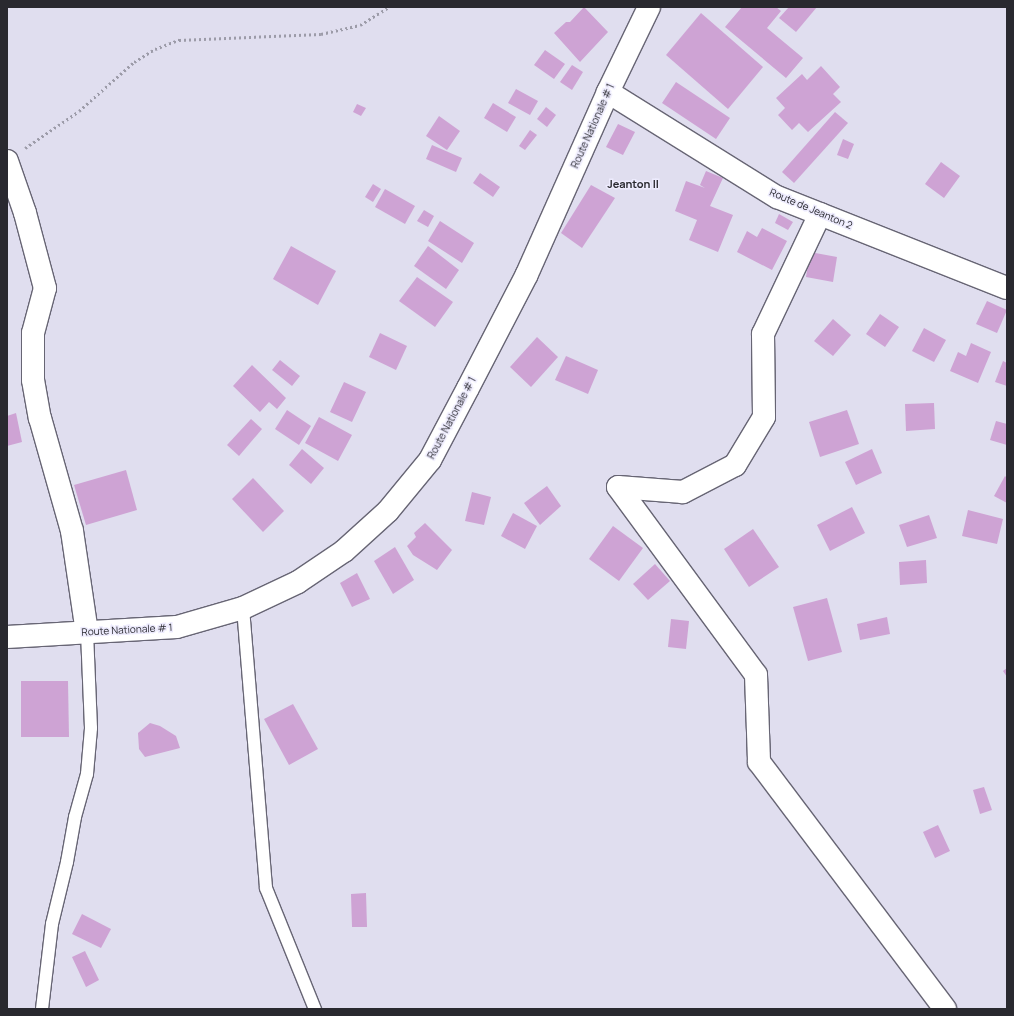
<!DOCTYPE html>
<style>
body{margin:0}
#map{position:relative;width:1014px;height:1016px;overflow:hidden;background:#e0deef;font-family:Manrope,sans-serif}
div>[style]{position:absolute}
.building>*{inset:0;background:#cea3d4}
.path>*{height:2.5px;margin-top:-1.25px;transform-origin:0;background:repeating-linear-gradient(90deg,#9c9ba8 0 2px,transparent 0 5px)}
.roads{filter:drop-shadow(1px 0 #676574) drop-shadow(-1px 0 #676574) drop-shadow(0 1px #676574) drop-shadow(0 -1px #676574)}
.service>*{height:12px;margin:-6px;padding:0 6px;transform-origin:6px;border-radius:6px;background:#fff}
.minor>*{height:22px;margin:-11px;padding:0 11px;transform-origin:11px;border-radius:11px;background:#fff}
.primary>*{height:22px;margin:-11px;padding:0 11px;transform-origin:11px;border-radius:11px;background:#fff}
span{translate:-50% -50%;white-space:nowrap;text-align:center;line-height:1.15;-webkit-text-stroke:3px #edebfd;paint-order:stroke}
.street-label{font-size:10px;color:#29292f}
.neighbourhood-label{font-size:11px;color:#29292f;font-weight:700}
.frame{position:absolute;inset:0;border:8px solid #29292f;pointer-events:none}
</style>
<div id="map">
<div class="building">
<i style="clip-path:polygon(584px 7px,608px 32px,580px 62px,554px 33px,566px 22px,570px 22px)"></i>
<i style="clip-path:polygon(742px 7px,776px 7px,781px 11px,767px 28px,803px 58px,786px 78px,725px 27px)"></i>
<i style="clip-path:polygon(789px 7px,817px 7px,796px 32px,779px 18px)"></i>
<i style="clip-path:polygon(701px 13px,763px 67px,728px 109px,666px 55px)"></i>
<i style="clip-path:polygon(545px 50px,565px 64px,554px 79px,534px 65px)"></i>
<i style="clip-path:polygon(572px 65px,583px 72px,572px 90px,560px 82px)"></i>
<i style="clip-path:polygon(821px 66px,840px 87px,833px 94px,841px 102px,808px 132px,799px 123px,792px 130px,778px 115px,785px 108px,776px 98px,802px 74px,807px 80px)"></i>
<i style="clip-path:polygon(676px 82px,730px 118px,716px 139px,662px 103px)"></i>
<i style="clip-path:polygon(516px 89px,538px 101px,530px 115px,508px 103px)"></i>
<i style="clip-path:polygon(493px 103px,516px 117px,507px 132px,484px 118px)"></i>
<i style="clip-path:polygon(357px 104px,366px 108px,361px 116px,353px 112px)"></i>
<i style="clip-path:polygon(546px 107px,556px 115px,547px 127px,537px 119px)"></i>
<i style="clip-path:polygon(835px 112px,848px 123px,794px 183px,782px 172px)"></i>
<i style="clip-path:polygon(439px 116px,460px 131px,447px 150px,426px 136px)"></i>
<i style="clip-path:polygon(618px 124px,635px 132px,623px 155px,606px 147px)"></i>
<i style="clip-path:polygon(530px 130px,537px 135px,525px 150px,519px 146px)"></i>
<i style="clip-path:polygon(843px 139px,854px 144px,848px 159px,837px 155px)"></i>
<i style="clip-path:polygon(432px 145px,462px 158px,456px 172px,426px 159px)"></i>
<i style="clip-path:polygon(941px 162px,960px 176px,944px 198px,925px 184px)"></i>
<i style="clip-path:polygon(706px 171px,723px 178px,710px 206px,733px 215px,718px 252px,689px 240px,697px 220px,675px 211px,686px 181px,705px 188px,700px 185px)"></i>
<i style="clip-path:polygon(480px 173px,500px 187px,493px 197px,473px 183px)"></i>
<i style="clip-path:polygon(373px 184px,381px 189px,373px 202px,365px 197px)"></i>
<i style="clip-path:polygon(591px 185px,615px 198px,582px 248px,561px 233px)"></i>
<i style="clip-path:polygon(385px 189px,415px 206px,405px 224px,375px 207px)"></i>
<i style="clip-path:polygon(424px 210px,434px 216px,428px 227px,417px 221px)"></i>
<i style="clip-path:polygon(779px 214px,793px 222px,788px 230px,775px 223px)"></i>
<i style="clip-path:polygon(440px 221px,474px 243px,462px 263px,428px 241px)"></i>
<i style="clip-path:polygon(762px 228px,787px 241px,772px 270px,737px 252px,747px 231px,757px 237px)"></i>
<i style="clip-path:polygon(291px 246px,336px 271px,318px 305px,273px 279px)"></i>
<i style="clip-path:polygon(428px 246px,459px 270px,446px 289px,414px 266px)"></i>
<i style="clip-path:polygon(810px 252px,837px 257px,833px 282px,806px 277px)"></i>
<i style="clip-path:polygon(417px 277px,453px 302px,435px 327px,399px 301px)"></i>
<i style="clip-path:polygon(987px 301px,1007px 310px,997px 333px,976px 324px)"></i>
<i style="clip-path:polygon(880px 314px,899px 327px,885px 347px,866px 334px)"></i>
<i style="clip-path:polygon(833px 319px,851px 335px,833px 356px,814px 341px)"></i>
<i style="clip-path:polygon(924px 328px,946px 340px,934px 362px,912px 351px)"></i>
<i style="clip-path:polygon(380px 333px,407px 346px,396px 370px,369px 357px)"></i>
<i style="clip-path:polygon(537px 337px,558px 357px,531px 387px,510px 367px)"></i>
<i style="clip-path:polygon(971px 343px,991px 352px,978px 383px,950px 371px,958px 352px,966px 356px)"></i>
<i style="clip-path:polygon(566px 356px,598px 370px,588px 394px,555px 380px)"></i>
<i style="clip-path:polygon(280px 360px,300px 376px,292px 386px,272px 370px)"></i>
<i style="clip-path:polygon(1003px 361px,1007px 363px,1007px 386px,995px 382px)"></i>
<i style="clip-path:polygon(252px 365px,286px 398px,277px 409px,269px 402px,260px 412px,233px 386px)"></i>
<i style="clip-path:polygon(344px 382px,366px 392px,352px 422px,330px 412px)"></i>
<i style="clip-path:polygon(934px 403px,935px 429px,906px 431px,905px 404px)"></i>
<i style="clip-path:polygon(287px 410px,311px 426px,299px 445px,275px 429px)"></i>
<i style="clip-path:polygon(847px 410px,859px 444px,820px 457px,809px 422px)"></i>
<i style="clip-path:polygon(16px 413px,22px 442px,7px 446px,7px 416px)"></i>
<i style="clip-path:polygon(319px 417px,352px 435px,338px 461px,305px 443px)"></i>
<i style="clip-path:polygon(251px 419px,262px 429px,239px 456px,227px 445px)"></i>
<i style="clip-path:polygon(996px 421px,1007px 424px,1007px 445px,990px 440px)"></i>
<i style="clip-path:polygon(302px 449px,324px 468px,311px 484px,289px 465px)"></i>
<i style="clip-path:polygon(872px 449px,882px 473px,856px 485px,845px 462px)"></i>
<i style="clip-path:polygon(126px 470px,137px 510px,86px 525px,74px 485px)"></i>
<i style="clip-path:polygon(1005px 476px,1007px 478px,1007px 503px,994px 496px)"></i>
<i style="clip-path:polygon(253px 478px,284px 511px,263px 532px,232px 499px)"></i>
<i style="clip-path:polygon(547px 486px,561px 506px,540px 525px,524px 503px)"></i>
<i style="clip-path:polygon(472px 492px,491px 497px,484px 525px,465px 521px)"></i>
<i style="clip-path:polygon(852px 507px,865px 533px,830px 551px,817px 525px)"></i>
<i style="clip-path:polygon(968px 510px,1003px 519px,997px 544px,962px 536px)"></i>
<i style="clip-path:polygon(513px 513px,537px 526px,525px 549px,501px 536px)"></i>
<i style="clip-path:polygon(929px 515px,937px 538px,907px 547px,899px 525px)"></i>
<i style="clip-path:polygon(425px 523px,452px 550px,437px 570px,413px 555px,407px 546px,416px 537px,414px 533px)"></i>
<i style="clip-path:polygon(613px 526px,643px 548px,619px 581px,589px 559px)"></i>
<i style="clip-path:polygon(753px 529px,779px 567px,749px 587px,724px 549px)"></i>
<i style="clip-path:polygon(395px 547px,414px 580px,393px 594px,374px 561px)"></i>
<i style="clip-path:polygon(926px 560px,927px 583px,900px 585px,899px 562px)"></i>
<i style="clip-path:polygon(655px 564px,670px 581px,648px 600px,633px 584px)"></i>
<i style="clip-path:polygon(357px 573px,370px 599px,352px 607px,340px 583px)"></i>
<i style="clip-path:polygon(827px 598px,842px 652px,808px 661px,793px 607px)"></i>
<i style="clip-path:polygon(887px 617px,890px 634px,860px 640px,857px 624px)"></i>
<i style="clip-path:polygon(671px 619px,689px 621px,686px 649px,668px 647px)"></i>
<i style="clip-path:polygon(1007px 668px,1007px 677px,1003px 671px)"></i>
<i style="clip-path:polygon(21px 681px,68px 681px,69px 737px,21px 737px)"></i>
<i style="clip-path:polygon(293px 704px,318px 749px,289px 765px,264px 719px)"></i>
<i style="clip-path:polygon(150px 723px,160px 726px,176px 736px,180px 748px,145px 757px,139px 749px,138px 733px)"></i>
<i style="clip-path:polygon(984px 787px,992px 810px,980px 814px,973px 790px)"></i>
<i style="clip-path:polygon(938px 825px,950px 851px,935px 858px,923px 832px)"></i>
<i style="clip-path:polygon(366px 893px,367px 927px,352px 927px,351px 894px)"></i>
<i style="clip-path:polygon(82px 914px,111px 929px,101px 948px,72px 934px)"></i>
<i style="clip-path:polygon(85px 951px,99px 980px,86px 987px,72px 957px)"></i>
</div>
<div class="path">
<i style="left:25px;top:148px;width:65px;rotate:-34.4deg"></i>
<i style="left:79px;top:111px;width:74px;rotate:-41.7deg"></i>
<i style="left:134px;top:62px;width:25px;rotate:-32deg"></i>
<i style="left:155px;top:49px;width:26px;rotate:-21deg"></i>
<i style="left:179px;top:40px;width:142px;rotate:-2.4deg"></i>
<i style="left:321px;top:34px;width:40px;rotate:-13deg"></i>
<i style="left:360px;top:25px;width:34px;rotate:-32deg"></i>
</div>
<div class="roads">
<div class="service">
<i style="left:243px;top:608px;width:281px;rotate:85.3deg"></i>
<i style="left:266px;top:888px;width:131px;rotate:68deg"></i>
<i style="left:42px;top:1009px;width:86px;rotate:-83.3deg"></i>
<i style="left:52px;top:924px;width:64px;rotate:-76.4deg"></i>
<i style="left:67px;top:862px;width:46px;rotate:-79.9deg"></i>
<i style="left:75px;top:817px;width:45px;rotate:-74.4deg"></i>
<i style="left:87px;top:774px;width:46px;rotate:-85deg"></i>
<i style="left:91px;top:728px;width:96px;rotate:-92.4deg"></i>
</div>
<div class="minor">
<i style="left:608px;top:92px;width:199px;rotate:31.9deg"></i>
<i style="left:777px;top:197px;width:247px;rotate:21.6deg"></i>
<i style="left:7px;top:161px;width:55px;rotate:70.9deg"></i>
<i style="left:25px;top:213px;width:78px;rotate:75.1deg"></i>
<i style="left:45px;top:288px;width:47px;rotate:104.9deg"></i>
<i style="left:33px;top:333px;width:47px;rotate:90deg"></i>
<i style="left:33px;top:380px;width:39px;rotate:80deg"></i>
<i style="left:40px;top:418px;width:117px;rotate:74.2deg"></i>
<i style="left:72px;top:531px;width:102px;rotate:81.6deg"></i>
<i style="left:820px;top:214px;width:133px;rotate:115.4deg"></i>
<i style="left:763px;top:334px;width:83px;rotate:89.3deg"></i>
<i style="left:764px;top:417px;width:56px;rotate:121.1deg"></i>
<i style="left:735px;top:465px;width:59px;rotate:152.6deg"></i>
<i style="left:683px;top:492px;width:65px;rotate:-175.6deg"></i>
<i style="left:618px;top:487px;width:233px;rotate:53.7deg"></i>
<i style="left:756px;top:675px;width:87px;rotate:88deg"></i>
<i style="left:759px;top:762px;width:309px;rotate:53deg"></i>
</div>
<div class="primary">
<i style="left:7px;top:637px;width:170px;rotate:-3.4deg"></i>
<i style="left:177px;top:627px;width:69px;rotate:-16.1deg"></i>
<i style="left:243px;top:608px;width:61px;rotate:-25.3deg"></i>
<i style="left:298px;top:582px;width:55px;rotate:-34deg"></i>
<i style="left:344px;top:551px;width:59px;rotate:-42.3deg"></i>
<i style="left:388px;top:511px;width:66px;rotate:-50.5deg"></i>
<i style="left:430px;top:460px;width:81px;rotate:-62.2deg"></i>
<i style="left:468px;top:388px;width:128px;rotate:-62.6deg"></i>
<i style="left:527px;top:274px;width:199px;rotate:-66deg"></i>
<i style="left:608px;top:92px;width:94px;rotate:-64.2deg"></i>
</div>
</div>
<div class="street-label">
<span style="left:593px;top:126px;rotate:-66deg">Route Nationale # 1</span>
<span style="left:811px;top:209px;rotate:23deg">Route de Jeanton 2</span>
<span style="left:452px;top:418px;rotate:-62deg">Route Nationale # 1</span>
<span style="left:127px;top:630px;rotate:-3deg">Route Nationale # 1</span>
</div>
<div class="neighbourhood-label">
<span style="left:633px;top:184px">Jeanton II</span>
</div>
<div class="frame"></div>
</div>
